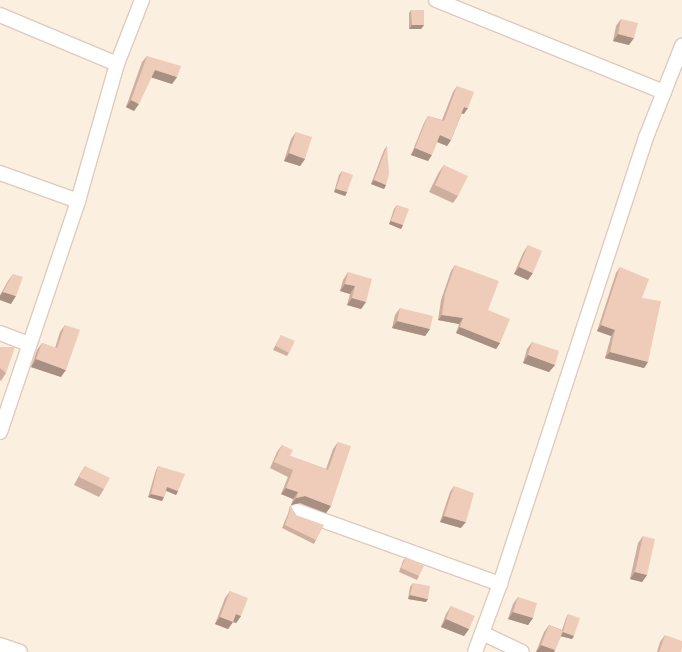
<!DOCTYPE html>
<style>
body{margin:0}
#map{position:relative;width:682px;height:652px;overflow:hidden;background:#fbefe0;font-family:Barlow,sans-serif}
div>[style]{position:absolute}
.roads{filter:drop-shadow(1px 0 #decbbd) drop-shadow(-1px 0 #decbbd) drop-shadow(0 1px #decbbd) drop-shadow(0 -1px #decbbd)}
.minor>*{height:14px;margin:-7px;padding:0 7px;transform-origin:7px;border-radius:7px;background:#fff}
.wall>*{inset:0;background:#ceaf9f}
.shaded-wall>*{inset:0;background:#a78f82}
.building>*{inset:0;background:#efccb9}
span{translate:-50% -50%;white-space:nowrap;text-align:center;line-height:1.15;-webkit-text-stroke:3px #fef3e6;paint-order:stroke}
</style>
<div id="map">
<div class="roads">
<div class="minor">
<i style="left:436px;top:0;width:246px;rotate:22deg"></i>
<i style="left:0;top:15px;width:127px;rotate:22.7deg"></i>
<i style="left:0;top:173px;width:83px;rotate:19.7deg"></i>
<i style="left:0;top:333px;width:31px;rotate:21deg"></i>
<i style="left:0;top:432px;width:244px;rotate:-71.3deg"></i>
<i style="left:78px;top:201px;width:142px;rotate:-74.1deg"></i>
<i style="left:117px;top:64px;width:69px;rotate:-68.7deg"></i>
<i style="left:297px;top:511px;width:216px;rotate:19.8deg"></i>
<i style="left:482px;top:633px;width:44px;rotate:25.4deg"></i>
<i style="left:0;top:645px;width:21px;rotate:19deg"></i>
<i style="left:475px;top:652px;width:72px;rotate:-69.8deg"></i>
<i style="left:500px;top:584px;width:472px;rotate:-71.9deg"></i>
<i style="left:647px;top:135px;width:96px;rotate:-68.5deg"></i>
</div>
</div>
<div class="wall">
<i style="clip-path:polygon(411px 10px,424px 25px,421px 29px,409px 29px,409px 13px)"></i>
<i style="clip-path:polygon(621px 19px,629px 45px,613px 41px,616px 26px)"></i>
<i style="clip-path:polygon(147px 56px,177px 77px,172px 84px,151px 77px,134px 111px,126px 107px,142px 62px)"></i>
<i style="clip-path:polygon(457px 86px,464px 114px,462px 113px,451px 140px,447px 146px,437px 142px,428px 161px,411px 155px,424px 123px,428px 116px,442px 120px,453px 92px)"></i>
<i style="clip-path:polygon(296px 132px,305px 159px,300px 166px,284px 161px,291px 139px)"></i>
<i style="clip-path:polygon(387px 146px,386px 185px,384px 189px,371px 184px,384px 150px)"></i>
<i style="clip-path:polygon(444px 165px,458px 196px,453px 203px,429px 192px,439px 172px)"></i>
<i style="clip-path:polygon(342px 171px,347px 192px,345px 196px,334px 192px,339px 175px)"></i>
<i style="clip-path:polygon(397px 205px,403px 225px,401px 229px,389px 224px,394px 209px)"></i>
<i style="clip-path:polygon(528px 245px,528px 280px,514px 274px,523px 253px)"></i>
<i style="clip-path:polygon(455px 265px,488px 310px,500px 343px,496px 349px,456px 333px,459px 324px,438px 320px,441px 300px,451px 271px)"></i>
<i style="clip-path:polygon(620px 267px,642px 298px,648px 362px,644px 368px,605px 358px,611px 336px,597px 331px,616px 273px)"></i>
<i style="clip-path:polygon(348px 272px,366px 302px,361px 309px,347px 305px,350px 294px,340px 291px,343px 280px)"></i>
<i style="clip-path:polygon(13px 274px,11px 304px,0 300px,0 295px,8px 281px)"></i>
<i style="clip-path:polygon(400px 308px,430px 329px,425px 336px,392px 328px,395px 315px)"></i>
<i style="clip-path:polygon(65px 325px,61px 377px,31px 367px,37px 350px,42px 343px,55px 348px,60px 332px)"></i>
<i style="clip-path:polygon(281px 335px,289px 353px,287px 356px,273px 350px,279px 339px)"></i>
<i style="clip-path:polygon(532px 342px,555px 365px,549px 372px,523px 363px,527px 349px)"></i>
<i style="clip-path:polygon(0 347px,6px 373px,1px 381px,0 380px)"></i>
<i style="clip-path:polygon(338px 442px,331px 506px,326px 513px,300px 503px,291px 505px,293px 499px,281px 494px,288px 477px,270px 468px,277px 452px,282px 445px,290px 456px,326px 469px,333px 449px)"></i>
<i style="clip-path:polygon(85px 466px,104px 489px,99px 497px,74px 485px,80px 474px)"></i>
<i style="clip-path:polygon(158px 466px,178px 491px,176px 495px,166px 491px,164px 497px,162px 501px,148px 497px,156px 470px)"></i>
<i style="clip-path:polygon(454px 486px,461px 528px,440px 522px,450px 492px)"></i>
<i style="clip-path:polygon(291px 507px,296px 515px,316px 540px,314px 544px,282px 528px,289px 511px)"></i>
<i style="clip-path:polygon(643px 536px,647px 575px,642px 582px,630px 579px,638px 543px)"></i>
<i style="clip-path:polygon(406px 557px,419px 576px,417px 580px,399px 572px,403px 561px)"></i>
<i style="clip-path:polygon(413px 583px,426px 602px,408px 599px,410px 587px)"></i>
<i style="clip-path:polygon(230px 591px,241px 616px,236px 623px,233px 622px,228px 629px,215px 624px,225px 598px)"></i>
<i style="clip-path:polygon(518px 597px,533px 618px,528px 625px,508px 619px,513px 604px)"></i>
<i style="clip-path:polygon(451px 606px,469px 629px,464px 636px,441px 627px,446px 614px)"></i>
<i style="clip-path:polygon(568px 614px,574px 636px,572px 639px,561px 636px,554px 652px,536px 652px,544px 632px,549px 625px,562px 630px,566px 618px)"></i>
<i style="clip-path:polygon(665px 635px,681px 652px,657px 652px,660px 642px)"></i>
</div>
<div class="shaded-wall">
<i style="clip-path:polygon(412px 25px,424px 25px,421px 29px,409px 29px)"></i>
<i style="clip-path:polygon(618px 34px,634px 38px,629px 45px,613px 41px)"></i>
<i style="clip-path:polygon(155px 70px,177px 77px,172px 84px,150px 77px)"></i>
<i style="clip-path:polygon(131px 100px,139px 104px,134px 111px,126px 107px)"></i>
<i style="clip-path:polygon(464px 107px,468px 108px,464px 114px,460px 113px)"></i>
<i style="clip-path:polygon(440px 135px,451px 140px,447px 146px,435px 141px)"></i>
<i style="clip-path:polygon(415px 148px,432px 155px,428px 161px,411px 155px)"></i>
<i style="clip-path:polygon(289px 153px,305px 159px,300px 166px,284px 161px)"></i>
<i style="clip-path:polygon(374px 180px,386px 185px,384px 189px,371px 184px)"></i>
<i style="clip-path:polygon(336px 189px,347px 192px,345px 196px,334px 192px)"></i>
<i style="clip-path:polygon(391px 221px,403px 225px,401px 229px,389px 224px)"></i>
<i style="clip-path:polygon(519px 267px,533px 273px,528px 280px,514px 274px)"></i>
<i style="clip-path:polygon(345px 284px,355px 286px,350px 294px,340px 291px)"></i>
<i style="clip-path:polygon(3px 292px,16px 296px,11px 304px,0 300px,0 296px)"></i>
<i style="clip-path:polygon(352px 298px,366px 302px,361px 309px,347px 305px)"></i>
<i style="clip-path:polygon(442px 315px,463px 318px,459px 324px,438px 320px)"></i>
<i style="clip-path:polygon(397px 321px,430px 329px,425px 336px,392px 328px)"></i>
<i style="clip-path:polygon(601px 325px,615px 330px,611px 336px,597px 331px)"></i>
<i style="clip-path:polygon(460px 327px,500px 343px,496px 349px,456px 333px)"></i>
<i style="clip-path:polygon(610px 352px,648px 362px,644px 368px,605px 358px)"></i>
<i style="clip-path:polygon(528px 355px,555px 365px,549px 372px,523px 363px)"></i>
<i style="clip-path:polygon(36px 359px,66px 370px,61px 377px,31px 367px)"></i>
<i style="clip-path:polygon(167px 487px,178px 491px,176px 495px,165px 490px)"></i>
<i style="clip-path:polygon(286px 488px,298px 492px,293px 499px,281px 494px)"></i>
<i style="clip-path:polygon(151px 494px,164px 497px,162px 501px,148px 497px)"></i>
<i style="clip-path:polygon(305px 496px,331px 506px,326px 513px,300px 503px,291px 505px,296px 498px)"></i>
<i style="clip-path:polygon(444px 516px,466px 522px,461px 528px,440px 522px)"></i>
<i style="clip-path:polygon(635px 572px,647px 575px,642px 582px,630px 579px)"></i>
<i style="clip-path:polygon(410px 595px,428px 599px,426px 602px,408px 599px)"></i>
<i style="clip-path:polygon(513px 612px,533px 618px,528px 625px,508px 619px)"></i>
<i style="clip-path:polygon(236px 614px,241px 616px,236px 623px,233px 622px,228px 629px,215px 624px,220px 617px)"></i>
<i style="clip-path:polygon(446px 619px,469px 629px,464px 636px,441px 627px)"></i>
<i style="clip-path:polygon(563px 632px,574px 636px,572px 639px,560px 636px)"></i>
<i style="clip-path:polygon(541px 645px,555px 650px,554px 652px,536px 652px)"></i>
</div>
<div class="building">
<i style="clip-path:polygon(411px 10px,424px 10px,424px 25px,412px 25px)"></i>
<i style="clip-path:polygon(621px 19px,638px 23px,634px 38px,618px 34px)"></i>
<i style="clip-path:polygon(147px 56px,181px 66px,177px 77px,155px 70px,139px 104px,131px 100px)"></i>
<i style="clip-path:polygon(457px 86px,474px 92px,468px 108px,464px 107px,451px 140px,440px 135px,432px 155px,415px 148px,428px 116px,444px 121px)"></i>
<i style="clip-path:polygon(296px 132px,312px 137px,305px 159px,289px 153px)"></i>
<i style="clip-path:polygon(387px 146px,389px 174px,386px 185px,374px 180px)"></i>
<i style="clip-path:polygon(444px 165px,468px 176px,458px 196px,435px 185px)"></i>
<i style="clip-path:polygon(342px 171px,353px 175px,347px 192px,336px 189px)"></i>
<i style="clip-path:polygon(397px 205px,409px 209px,403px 225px,391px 221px)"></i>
<i style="clip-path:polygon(528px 245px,542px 251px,533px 273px,519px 267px)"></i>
<i style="clip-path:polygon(455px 265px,499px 281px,488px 310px,510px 319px,500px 343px,460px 327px,463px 318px,442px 315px,445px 294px)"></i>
<i style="clip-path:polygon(620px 267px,649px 279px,642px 298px,661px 301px,648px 362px,610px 352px,615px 330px,601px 325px)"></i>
<i style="clip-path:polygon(348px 272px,372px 279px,366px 302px,352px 298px,355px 286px,345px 284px)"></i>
<i style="clip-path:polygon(13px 274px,23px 277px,16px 296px,3px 292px)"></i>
<i style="clip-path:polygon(400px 308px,433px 316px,430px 329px,397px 321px)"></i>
<i style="clip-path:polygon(65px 325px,80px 330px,66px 370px,36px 359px,42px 343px,57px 348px)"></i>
<i style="clip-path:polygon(281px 335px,295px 341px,289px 353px,276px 346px)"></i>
<i style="clip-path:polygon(532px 342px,559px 351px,555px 365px,528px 355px)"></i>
<i style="clip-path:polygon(0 347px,15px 347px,6px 373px,0 368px)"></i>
<i style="clip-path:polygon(338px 442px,351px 446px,331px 506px,305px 496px,296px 498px,298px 492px,286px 488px,293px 470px,274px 462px,282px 445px,293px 450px,290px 456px,328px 470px)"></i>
<i style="clip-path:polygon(85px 466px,110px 478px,104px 489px,79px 477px)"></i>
<i style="clip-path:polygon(158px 466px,185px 474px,178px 491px,167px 487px,164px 497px,151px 494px)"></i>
<i style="clip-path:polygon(454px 486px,474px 493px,466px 522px,444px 516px)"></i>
<i style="clip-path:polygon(291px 507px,296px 515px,324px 525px,316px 540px,285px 525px)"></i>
<i style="clip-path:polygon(643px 536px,655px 539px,647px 575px,635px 572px)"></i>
<i style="clip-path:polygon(406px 557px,424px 566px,419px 576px,401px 568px)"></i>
<i style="clip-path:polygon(413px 583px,430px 586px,428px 599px,410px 595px)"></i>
<i style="clip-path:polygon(230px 591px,248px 598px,241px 616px,236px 614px,233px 622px,220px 617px)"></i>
<i style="clip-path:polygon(518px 597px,537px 603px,533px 618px,513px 612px)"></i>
<i style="clip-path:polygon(451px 606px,475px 616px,469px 629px,446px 619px)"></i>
<i style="clip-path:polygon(568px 614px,580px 618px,574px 636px,563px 632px)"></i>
<i style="clip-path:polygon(549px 625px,563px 631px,555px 650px,541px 645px)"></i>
<i style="clip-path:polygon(665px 635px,682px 641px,682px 648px,681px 652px,659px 652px)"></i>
</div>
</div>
